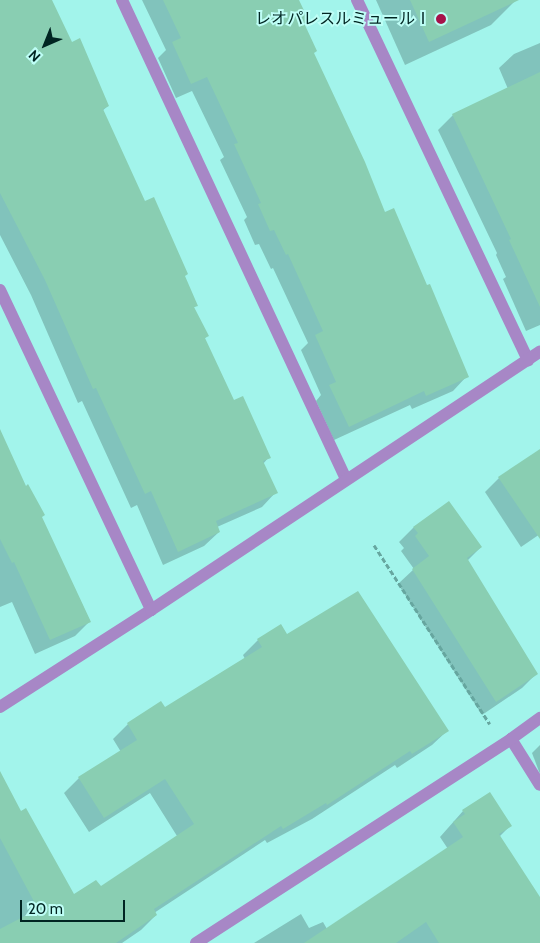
<!DOCTYPE html>
<meta charset="utf-8">
<style>
body{margin:0}
#map{position:relative;width:540px;height:943px;overflow:hidden;background:#a2f4eb;font-family:Cabin,"Noto Sans JP",sans-serif}
div>[style]{position:absolute}
.shadow>*{inset:0;background:#0003}
.building>*{inset:0;background:#89ceb2}
.path>*{height:3px;margin-top:-1.5px;transform-origin:0;background:repeating-linear-gradient(90deg,#66a69f 0 5px,transparent 0 7.5px)}
.street>*{height:12px;margin:-6px;padding:0 6px;transform-origin:6px;border-radius:6px;background:#a787c6}
.dots>*{width:14px;height:14px;translate:-50% -50%;box-sizing:border-box;border:2px solid #befef6;border-radius:50%}
span{translate:-50% -50%;white-space:nowrap;text-align:center;line-height:1.15;-webkit-text-stroke:4px #befef6;paint-order:stroke}
.poi-label{font-size:16px;color:#012522}
.right{translate:-100% -50%;text-align:right}
.north{position:absolute;left:20px;top:20px;width:50px;height:50px;-webkit-text-stroke:4px #befef6;paint-order:stroke;rotate:224deg;font-size:14px;font-weight:700;line-height:20px;text-align:center;color:#012522}
.north::after{content:'';display:block;margin:auto;width:18px;height:22px;background:#012522;clip-path:polygon(50% 0,100% 100%,50% 72%,0 100%)}
.scale{position:absolute;left:20px;top:900px;width:105px;height:22px;box-sizing:border-box;border:2px solid #012522;border-top:0;padding-left:6px;font-size:15px;line-height:18px;white-space:nowrap;color:#012522;-webkit-text-stroke:4px #befef6;paint-order:stroke}
</style>
<div id="map">
<div class="shadow">
<i style="clip-path:polygon(0 0,51px 0,71px 44px,108px 106px,102px 111px,145px 203px,184px 277px,196px 306px,193px 308px,207px 336px,204px 339px,233px 402px,269px 457px,263px 464px,276px 492px,262px 507px,217px 527px,219px 532px,204px 546px,163px 565px,137px 505px,131px 508px,82px 401px,78px 403px,31px 295px,0 235px)"></i>
<i style="clip-path:polygon(142px 0,298px 0,308px 21px,304px 25px,313px 53px,385px 214px,467px 376px,453px 391px,412px 409px,410px 405px,334px 440px,316px 401px,321px 395px,301px 350px,308px 343px,273px 268px,271px 269px,259px 244px,255px 245px,244px 220px,247px 217px,220px 160px,224px 157px,192px 91px,176px 98px,158px 58px,166px 50px)"></i>
<i style="clip-path:polygon(376px 0,514px 0,515px 1px,491px 25px,405px 65px)"></i>
<i style="clip-path:polygon(540px 43px,540px 325px,526px 331px,503px 279px,506px 277px,496px 255px,497px 253px,438px 130px,453px 115px,508px 89px,499px 68px,514px 54px)"></i>
<i style="clip-path:polygon(0 442px,41px 518px,90px 621px,75px 636px,35px 654px,12px 602px,0 607px)"></i>
<i style="clip-path:polygon(540px 450px,540px 534px,521px 547px,485px 492px,499px 478px)"></i>
<i style="clip-path:polygon(449px 503px,481px 547px,467px 561px,536px 674px,522px 688px,482px 715px,398px 584px,414px 569px,401px 551px,404px 548px,399px 542px,413px 528px)"></i>
<i style="clip-path:polygon(280px 626px,287px 635px,447px 731px,432px 745px,397px 768px,395px 765px,312px 819px,267px 843px,265px 840px,154px 913px,156px 915px,141px 930px,122px 943px,0 943px,0 809px,74px 896px,100px 888px,177px 836px,150px 793px,89px 832px,64px 793px,79px 778px,121px 752px,113px 739px,128px 724px,165px 709px,245px 659px,243px 655px,258px 640px)"></i>
<i style="clip-path:polygon(540px 745px,540px 774px,532px 753px)"></i>
<i style="clip-path:polygon(463px 811px,510px 826px,499px 837px,540px 900px,540px 943px,254px 943px,301px 914px,309px 928px,323px 922px,327px 929px,448px 849px,440px 837px)"></i>
</div>
<div class="building">
<i style="clip-path:polygon(0 0,52px 0,72px 42px,80px 38px,109px 106px,103px 109px,145px 201px,154px 197px,188px 274px,185px 276px,198px 306px,194px 307px,209px 336px,205px 338px,234px 400px,243px 396px,271px 458px,263px 461px,278px 493px,216px 521px,220px 532px,178px 552px,151px 491px,145px 494px,96px 388px,93px 389px,45px 280px,0 193px)"></i>
<i style="clip-path:polygon(163px 0,299px 0,309px 21px,304px 23px,317px 51px,314px 53px,365px 162px,385px 212px,394px 208px,427px 285px,430px 284px,469px 377px,426px 396px,424px 391px,349px 427px,329px 385px,336px 382px,315px 335px,323px 331px,288px 254px,286px 255px,274px 230px,270px 231px,258px 204px,261px 203px,234px 144px,238px 143px,207px 77px,191px 84px,172px 42px,181px 38px)"></i>
<i style="clip-path:polygon(410px 0,519px 0,429px 42px)"></i>
<i style="clip-path:polygon(540px 72px,540px 307px,509px 240px,511px 239px,452px 114px)"></i>
<i style="clip-path:polygon(0 429px,26px 486px,28px 484px,45px 515px,42px 517px,91px 622px,50px 640px,14px 562px,12px 563px,0 539px)"></i>
<i style="clip-path:polygon(540px 449px,540px 539px,498px 477px)"></i>
<i style="clip-path:polygon(449px 501px,482px 547px,467px 558px,538px 674px,496px 702px,412px 569px,429px 556px,415px 536px,418px 533px,413px 527px)"></i>
<i style="clip-path:polygon(358px 591px,449px 731px,412px 754px,410px 751px,327px 805px,326px 803px,283px 829px,281px 826px,154px 909px,157px 915px,116px 943px,0 943px,0 929px,38px 909px,0 838px,0 771px,21px 811px,26px 808px,74px 894px,96px 880px,101px 886px,194px 824px,165px 779px,104px 818px,78px 777px,137px 740px,127px 723px,161px 701px,165px 707px,262px 647px,257px 639px,281px 624px,287px 634px)"></i>
<i style="clip-path:polygon(490px 792px,512px 826px,499px 834px,540px 897px,540px 943px,439px 943px,426px 922px,396px 943px,304px 943px,463px 837px,453px 822px,465px 814px,462px 810px)"></i>
</div>
<div class="path">
<i style="left:374px;top:545px;width:213px;rotate:57.1deg"></i>
</div>
<div class="street">
<i style="left:122px;top:0;width:529px;rotate:64.94deg"></i>
<i style="left:357px;top:0;width:399px;rotate:64.6deg"></i>
<i style="left:0;top:290px;width:354px;rotate:64.7deg"></i>
<i style="left:0;top:707px;width:179px;rotate:-32.7deg"></i>
<i style="left:151px;top:610px;width:467px;rotate:-33.6deg"></i>
<i style="left:511px;top:739px;width:54px;rotate:57.8deg"></i>
<i style="left:196px;top:943px;width:375px;rotate:-32.9deg"></i>
<i style="left:511px;top:739px;width:36px;rotate:-36deg"></i>
</div>
<div class="dots">
<i style="left:441px;top:19px;background:#a7124a"></i>
</div>
<div class="poi-label">
<span class="right" style="left:431px;top:19px">レオパレスルミュールⅠ</span>
</div>
<div class="north">N</div>
<div class="scale">20 m</div>
</div>
